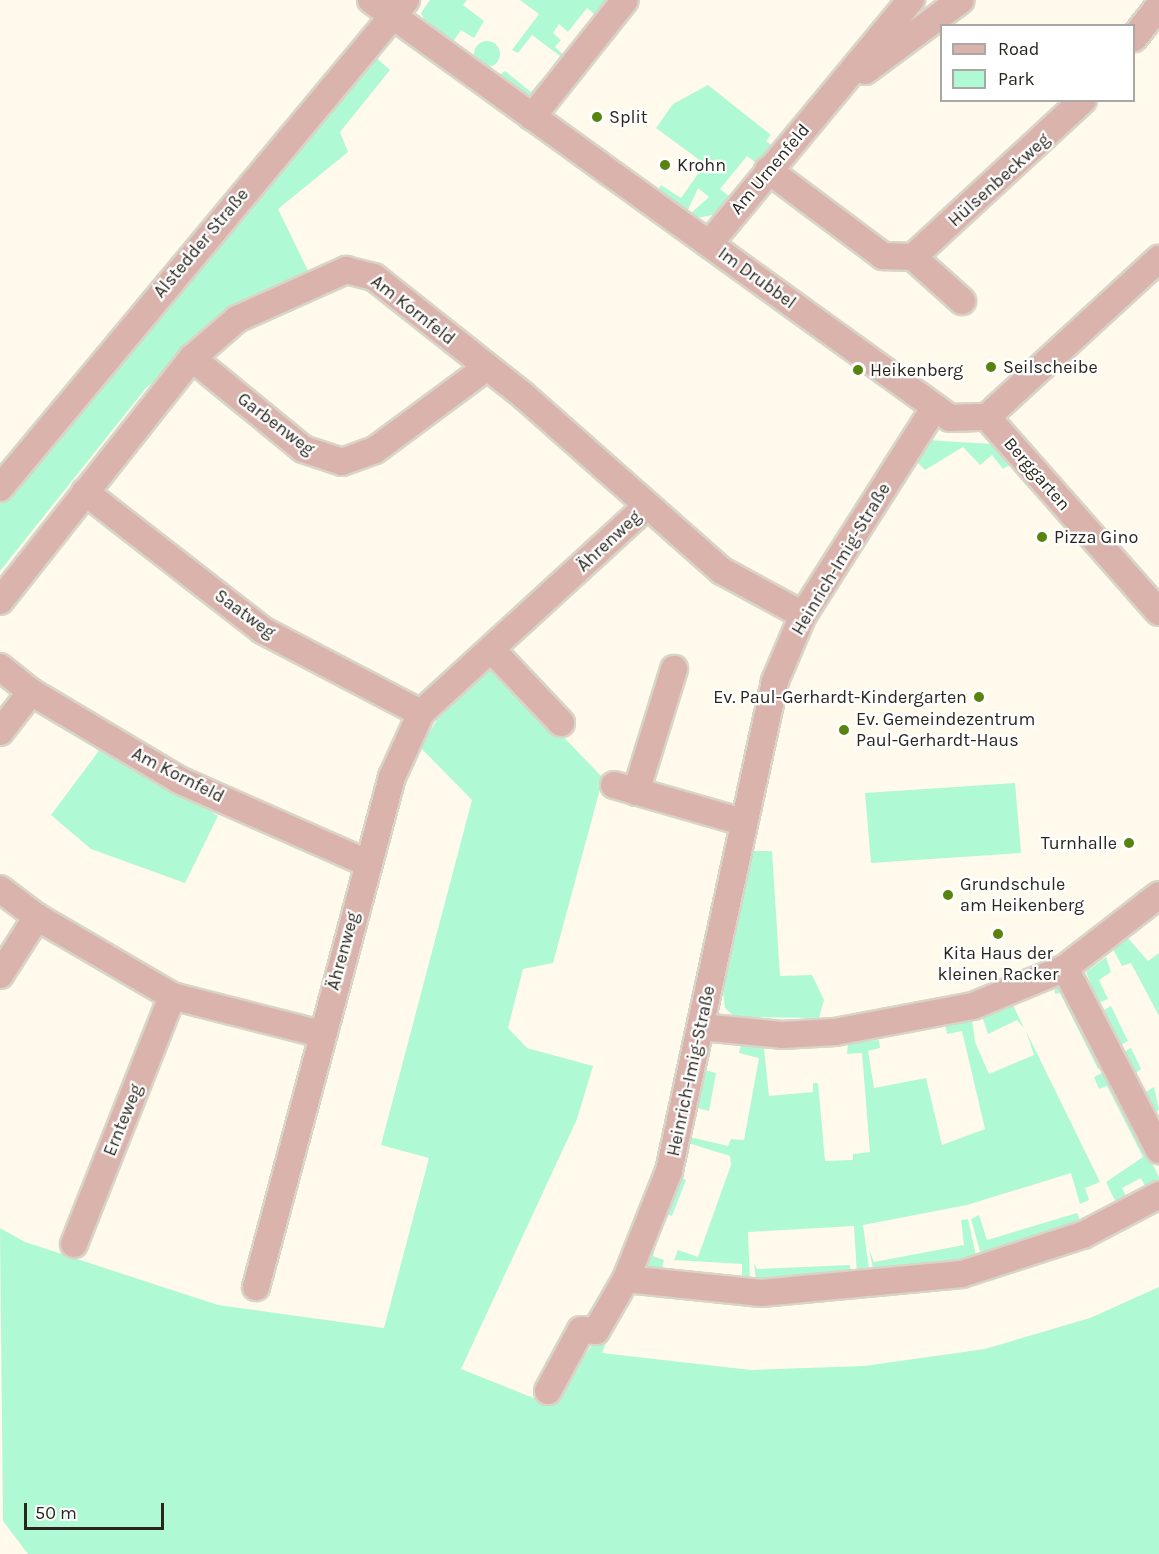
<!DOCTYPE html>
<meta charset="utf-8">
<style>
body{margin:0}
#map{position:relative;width:1159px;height:1554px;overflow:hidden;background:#fffaec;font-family:Karla,sans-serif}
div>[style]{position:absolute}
.green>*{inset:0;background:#affad5}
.round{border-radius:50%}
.roads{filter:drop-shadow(2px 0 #d8d4c7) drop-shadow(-2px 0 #d8d4c7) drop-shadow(0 2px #d8d4c7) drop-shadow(0 -2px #d8d4c7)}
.minor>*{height:26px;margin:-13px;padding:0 13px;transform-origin:13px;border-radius:13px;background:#dab3ad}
.dots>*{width:16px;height:16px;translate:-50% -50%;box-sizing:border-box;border:3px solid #fff;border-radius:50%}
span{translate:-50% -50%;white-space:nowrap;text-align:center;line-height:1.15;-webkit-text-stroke:4.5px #fff;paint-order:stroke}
.poi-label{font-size:18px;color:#29261d}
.left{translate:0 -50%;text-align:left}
.right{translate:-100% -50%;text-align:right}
.street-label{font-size:18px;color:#29261d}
.legend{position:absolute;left:940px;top:24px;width:195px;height:78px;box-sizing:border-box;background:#fff;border:2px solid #a9a8a5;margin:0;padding:8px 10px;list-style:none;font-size:18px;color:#29261d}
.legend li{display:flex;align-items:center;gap:12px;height:30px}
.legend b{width:30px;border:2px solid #a9a8a5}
.scale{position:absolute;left:24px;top:1503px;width:140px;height:27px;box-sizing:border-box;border:3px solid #29261d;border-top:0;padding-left:8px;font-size:18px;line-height:21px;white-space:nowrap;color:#29261d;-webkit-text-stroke:4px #fff;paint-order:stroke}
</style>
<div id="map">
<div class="green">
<i style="clip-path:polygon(430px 0,467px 0,463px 5px,484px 21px,474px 38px,461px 30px,453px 42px,426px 24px,421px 13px)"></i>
<i style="clip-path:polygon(520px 0,607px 0,611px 3px,599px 18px,587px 8px,568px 32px,559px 24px,553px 33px,561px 40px,555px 47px,567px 58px,556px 72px,551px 68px,560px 56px,532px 35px,518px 53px,512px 50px,539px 14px)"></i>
<i class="round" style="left:474px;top:41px;width:26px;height:26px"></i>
<i style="clip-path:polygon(365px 48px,390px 70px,340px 132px,348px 152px,278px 209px,313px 281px,237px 319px,146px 388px,0 571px,0 488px)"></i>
<i style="clip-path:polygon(505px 71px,531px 92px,540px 81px,545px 84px,527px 96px,499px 76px)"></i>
<i style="clip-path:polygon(708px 85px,771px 135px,766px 141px,774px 147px,759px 165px,747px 156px,720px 189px,733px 199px,716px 214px,698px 218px,690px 214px,709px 197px,698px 188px,687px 212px,657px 191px,661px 185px,681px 198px,705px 164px,656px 128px,673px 104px)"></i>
<i style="clip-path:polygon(927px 440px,992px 444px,1011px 464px,1003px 469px,992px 455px,980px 465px,963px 447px,925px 470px,915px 460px)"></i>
<i style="clip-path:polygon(493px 664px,603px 778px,553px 963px,523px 969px,508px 1028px,527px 1048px,593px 1066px,577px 1119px,461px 1369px,536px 1399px,547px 1382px,566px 1384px,624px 1297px,602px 1353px,751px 1370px,864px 1366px,985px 1349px,1090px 1318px,1159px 1287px,1159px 1554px,28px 1554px,3px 1521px,0 1228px,25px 1242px,218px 1305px,384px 1328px,429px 1158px,381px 1145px,472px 800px,420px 747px,437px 720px)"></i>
<i style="clip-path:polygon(104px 744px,218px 816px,185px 883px,91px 849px,51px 815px)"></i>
<i style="clip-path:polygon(1015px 783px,1021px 853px,871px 863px,865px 793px)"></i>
<i style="clip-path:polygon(753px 851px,772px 851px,780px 976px,812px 975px,824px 1000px,819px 1018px,735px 1017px,725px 1008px,723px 992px)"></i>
<i style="clip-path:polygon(1127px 937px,1148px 961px,1159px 953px,1159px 1016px,1131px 963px,1122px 966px,1113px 949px)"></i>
<i style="clip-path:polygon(1106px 957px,1111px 972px,1099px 980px,1108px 999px,1098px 1003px,1086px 972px)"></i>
<i style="clip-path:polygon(1061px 986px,1104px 1066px,1098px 1069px,1060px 993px,1055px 994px,1054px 987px)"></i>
<i style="clip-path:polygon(1013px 1005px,1024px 1028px,1017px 1020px,988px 1034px,982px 1016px)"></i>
<i style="clip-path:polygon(1111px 1006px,1128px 1041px,1119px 1046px,1102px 1011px)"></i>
<i style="clip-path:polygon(972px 1019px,975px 1042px,989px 1074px,1034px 1055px,1026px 1031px,1100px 1182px,1085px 1188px,1089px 1200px,1080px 1204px,1071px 1173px,967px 1205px,863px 1225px,870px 1276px,857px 1276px,854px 1226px,748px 1232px,750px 1281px,742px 1281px,742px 1264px,674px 1260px,678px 1250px,698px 1257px,731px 1165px,730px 1156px,688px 1143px,690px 1137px,728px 1146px,731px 1139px,744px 1140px,759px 1058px,739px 1053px,741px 1044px,778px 1047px,764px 1048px,769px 1096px,813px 1092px,813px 1083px,818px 1083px,825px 1161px,853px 1160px,853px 1154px,870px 1152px,862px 1053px,847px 1054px,848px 1042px,879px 1040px,880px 1048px,868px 1051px,874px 1088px,926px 1078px,942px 1145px,985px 1129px,962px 1031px,947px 1034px,945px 1025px)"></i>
<i style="clip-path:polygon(1131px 1048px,1141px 1069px,1133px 1075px,1122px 1053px)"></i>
<i style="clip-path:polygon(705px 1070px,716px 1073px,709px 1111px,697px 1108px)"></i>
<i style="clip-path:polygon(1106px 1071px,1159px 1177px,1158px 1187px,1148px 1192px,1141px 1178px,1122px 1188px,1129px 1202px,1118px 1207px,1106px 1182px,1143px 1157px,1107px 1086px,1099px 1089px,1094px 1077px)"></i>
<i style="clip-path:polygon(1154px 1087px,1159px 1110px,1152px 1114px,1142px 1094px)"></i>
<i style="clip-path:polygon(677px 1176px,686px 1180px,672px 1216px,663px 1213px)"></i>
<i style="clip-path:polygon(1077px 1213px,1081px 1223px,981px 1255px,971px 1219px,979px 1215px,987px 1240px)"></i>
<i style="clip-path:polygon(968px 1219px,976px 1256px,874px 1274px,869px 1249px,874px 1262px,964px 1245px,961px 1220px)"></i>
<i style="clip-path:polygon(650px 1246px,655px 1248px,653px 1256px,664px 1260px,661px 1273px,645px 1267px)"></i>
<i style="clip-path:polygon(754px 1263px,757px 1269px,850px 1265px,851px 1278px,756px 1282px)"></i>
</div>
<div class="roads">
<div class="minor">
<i style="left:371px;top:0;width:714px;rotate:35.83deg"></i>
<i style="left:950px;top:418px;width:37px;rotate:-2deg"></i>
<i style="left:987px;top:417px;width:234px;rotate:-42.6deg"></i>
<i style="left:1134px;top:38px;width:41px;rotate:-52deg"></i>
<i style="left:865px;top:71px;width:119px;rotate:-36.5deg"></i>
<i style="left:532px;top:117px;width:149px;rotate:-51.5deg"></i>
<i style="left:768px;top:170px;width:144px;rotate:36.8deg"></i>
<i style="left:883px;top:256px;width:30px;rotate:2deg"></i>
<i style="left:913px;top:257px;width:231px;rotate:-42.7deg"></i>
<i style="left:709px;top:244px;width:317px;rotate:-50.4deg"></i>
<i style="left:913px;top:257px;width:66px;rotate:41.9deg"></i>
<i style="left:192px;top:358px;width:144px;rotate:39.3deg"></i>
<i style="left:303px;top:449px;width:41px;rotate:18.4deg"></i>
<i style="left:342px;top:462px;width:35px;rotate:-20deg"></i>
<i style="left:375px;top:450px;width:138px;rotate:-36.5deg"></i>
<i style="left:987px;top:417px;width:260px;rotate:48.6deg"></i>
<i style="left:0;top:488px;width:635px;rotate:-50.24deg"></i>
<i style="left:85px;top:492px;width:224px;rotate:37.9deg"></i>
<i style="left:262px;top:630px;width:179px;rotate:27.6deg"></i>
<i style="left:0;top:601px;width:310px;rotate:-51.7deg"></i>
<i style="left:192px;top:358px;width:60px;rotate:-40.9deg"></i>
<i style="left:237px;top:319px;width:120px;rotate:-24.2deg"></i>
<i style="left:346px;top:270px;width:29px;rotate:14deg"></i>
<i style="left:374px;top:277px;width:191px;rotate:38.4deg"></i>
<i style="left:524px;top:396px;width:264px;rotate:41.5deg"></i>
<i style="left:722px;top:571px;width:92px;rotate:28.5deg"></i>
<i style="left:493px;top:651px;width:99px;rotate:46.6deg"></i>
<i style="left:0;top:667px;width:40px;rotate:39deg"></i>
<i style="left:31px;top:692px;width:174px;rotate:30.7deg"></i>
<i style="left:181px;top:781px;width:203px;rotate:23.8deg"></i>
<i style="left:0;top:732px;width:51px;rotate:-52.2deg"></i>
<i style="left:614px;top:785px;width:134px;rotate:16deg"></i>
<i style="left:636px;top:792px;width:129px;rotate:-72.8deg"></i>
<i style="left:0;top:889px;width:46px;rotate:37.1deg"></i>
<i style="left:37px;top:917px;width:156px;rotate:30.3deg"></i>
<i style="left:172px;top:996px;width:154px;rotate:14.3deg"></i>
<i style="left:1065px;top:968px;width:205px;rotate:62.7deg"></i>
<i style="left:0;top:975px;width:69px;rotate:-57.5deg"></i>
<i style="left:701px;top:1027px;width:81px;rotate:5.6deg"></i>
<i style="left:782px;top:1035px;width:53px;rotate:-3.2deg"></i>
<i style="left:835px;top:1032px;width:140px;rotate:-10.7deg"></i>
<i style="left:973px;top:1006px;width:100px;rotate:-22.4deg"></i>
<i style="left:1065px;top:968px;width:119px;rotate:-37.8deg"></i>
<i style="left:74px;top:1244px;width:267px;rotate:-68.4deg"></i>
<i style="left:626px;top:1279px;width:136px;rotate:5.9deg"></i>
<i style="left:761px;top:1293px;width:202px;rotate:-5.4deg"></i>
<i style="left:962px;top:1274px;width:127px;rotate:-17.9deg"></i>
<i style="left:1083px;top:1235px;width:86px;rotate:-27.8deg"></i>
<i style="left:256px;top:1287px;width:528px;rotate:-75.07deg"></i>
<i style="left:392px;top:777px;width:70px;rotate:-65.6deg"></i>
<i style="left:421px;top:713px;width:306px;rotate:-42.5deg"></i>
<i style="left:548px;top:1391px;width:69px;rotate:-61.6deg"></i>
<i style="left:581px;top:1330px;width:15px;rotate:4deg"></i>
<i style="left:596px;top:1331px;width:60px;rotate:-60deg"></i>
<i style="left:626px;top:1279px;width:116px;rotate:-68.3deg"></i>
<i style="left:669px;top:1171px;width:501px;rotate:-77.79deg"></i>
<i style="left:775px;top:681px;width:72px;rotate:-67deg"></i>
<i style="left:803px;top:615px;width:243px;rotate:-57.6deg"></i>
</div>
</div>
<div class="dots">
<i style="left:597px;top:117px;background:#58830e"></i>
<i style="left:665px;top:165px;background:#58830e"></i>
<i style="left:991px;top:367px;background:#58830e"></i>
<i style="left:858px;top:370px;background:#58830e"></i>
<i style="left:1042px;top:537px;background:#58830e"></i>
<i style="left:979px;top:697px;background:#58830e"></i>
<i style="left:844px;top:730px;background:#58830e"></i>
<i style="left:1129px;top:843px;background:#58830e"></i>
<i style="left:948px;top:895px;background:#58830e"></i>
<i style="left:998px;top:934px;background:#58830e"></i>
</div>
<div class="poi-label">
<span class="left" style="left:609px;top:117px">Split</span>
<span class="left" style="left:677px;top:165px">Krohn</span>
<span class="left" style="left:1003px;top:367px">Seilscheibe</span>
<span class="left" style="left:870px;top:370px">Heikenberg</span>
<span class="left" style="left:1054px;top:537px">Pizza Gino</span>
<span class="right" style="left:967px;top:697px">Ev. Paul-Gerhardt-Kindergarten</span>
<span class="left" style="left:856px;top:730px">Ev. Gemeindezentrum<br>Paul-Gerhardt-Haus</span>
<span class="right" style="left:1117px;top:843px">Turnhalle</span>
<span class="left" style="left:960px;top:895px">Grundschule<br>am Heikenberg</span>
<span style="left:998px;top:964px">Kita Haus der<br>kleinen Racker</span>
</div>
<div class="street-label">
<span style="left:770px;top:169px;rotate:-50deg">Am Urnenfeld</span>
<span style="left:999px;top:180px;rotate:-42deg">Hülsenbeckweg</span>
<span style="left:201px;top:243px;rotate:-50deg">Alstedder Straße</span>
<span style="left:757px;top:278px;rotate:36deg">Im Drubbel</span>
<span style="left:413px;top:310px;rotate:38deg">Am Kornfeld</span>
<span style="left:276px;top:424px;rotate:37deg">Garbenweg</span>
<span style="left:1037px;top:474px;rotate:49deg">Berggarten</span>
<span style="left:609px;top:541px;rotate:-43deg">Ährenweg</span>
<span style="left:841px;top:559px;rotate:-59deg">Heinrich-Imig-Straße</span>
<span style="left:245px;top:614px;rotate:36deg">Saatweg</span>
<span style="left:178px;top:775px;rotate:27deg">Am Kornfeld</span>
<span style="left:343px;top:951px;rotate:-75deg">Ährenweg</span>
<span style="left:691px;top:1071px;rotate:-78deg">Heinrich-Imig-Straße</span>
<span style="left:123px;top:1120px;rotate:-68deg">Ernteweg</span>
</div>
<ul class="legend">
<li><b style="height:8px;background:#dab3ad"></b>Road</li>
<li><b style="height:16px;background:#affad5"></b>Park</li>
</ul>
<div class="scale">50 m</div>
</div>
